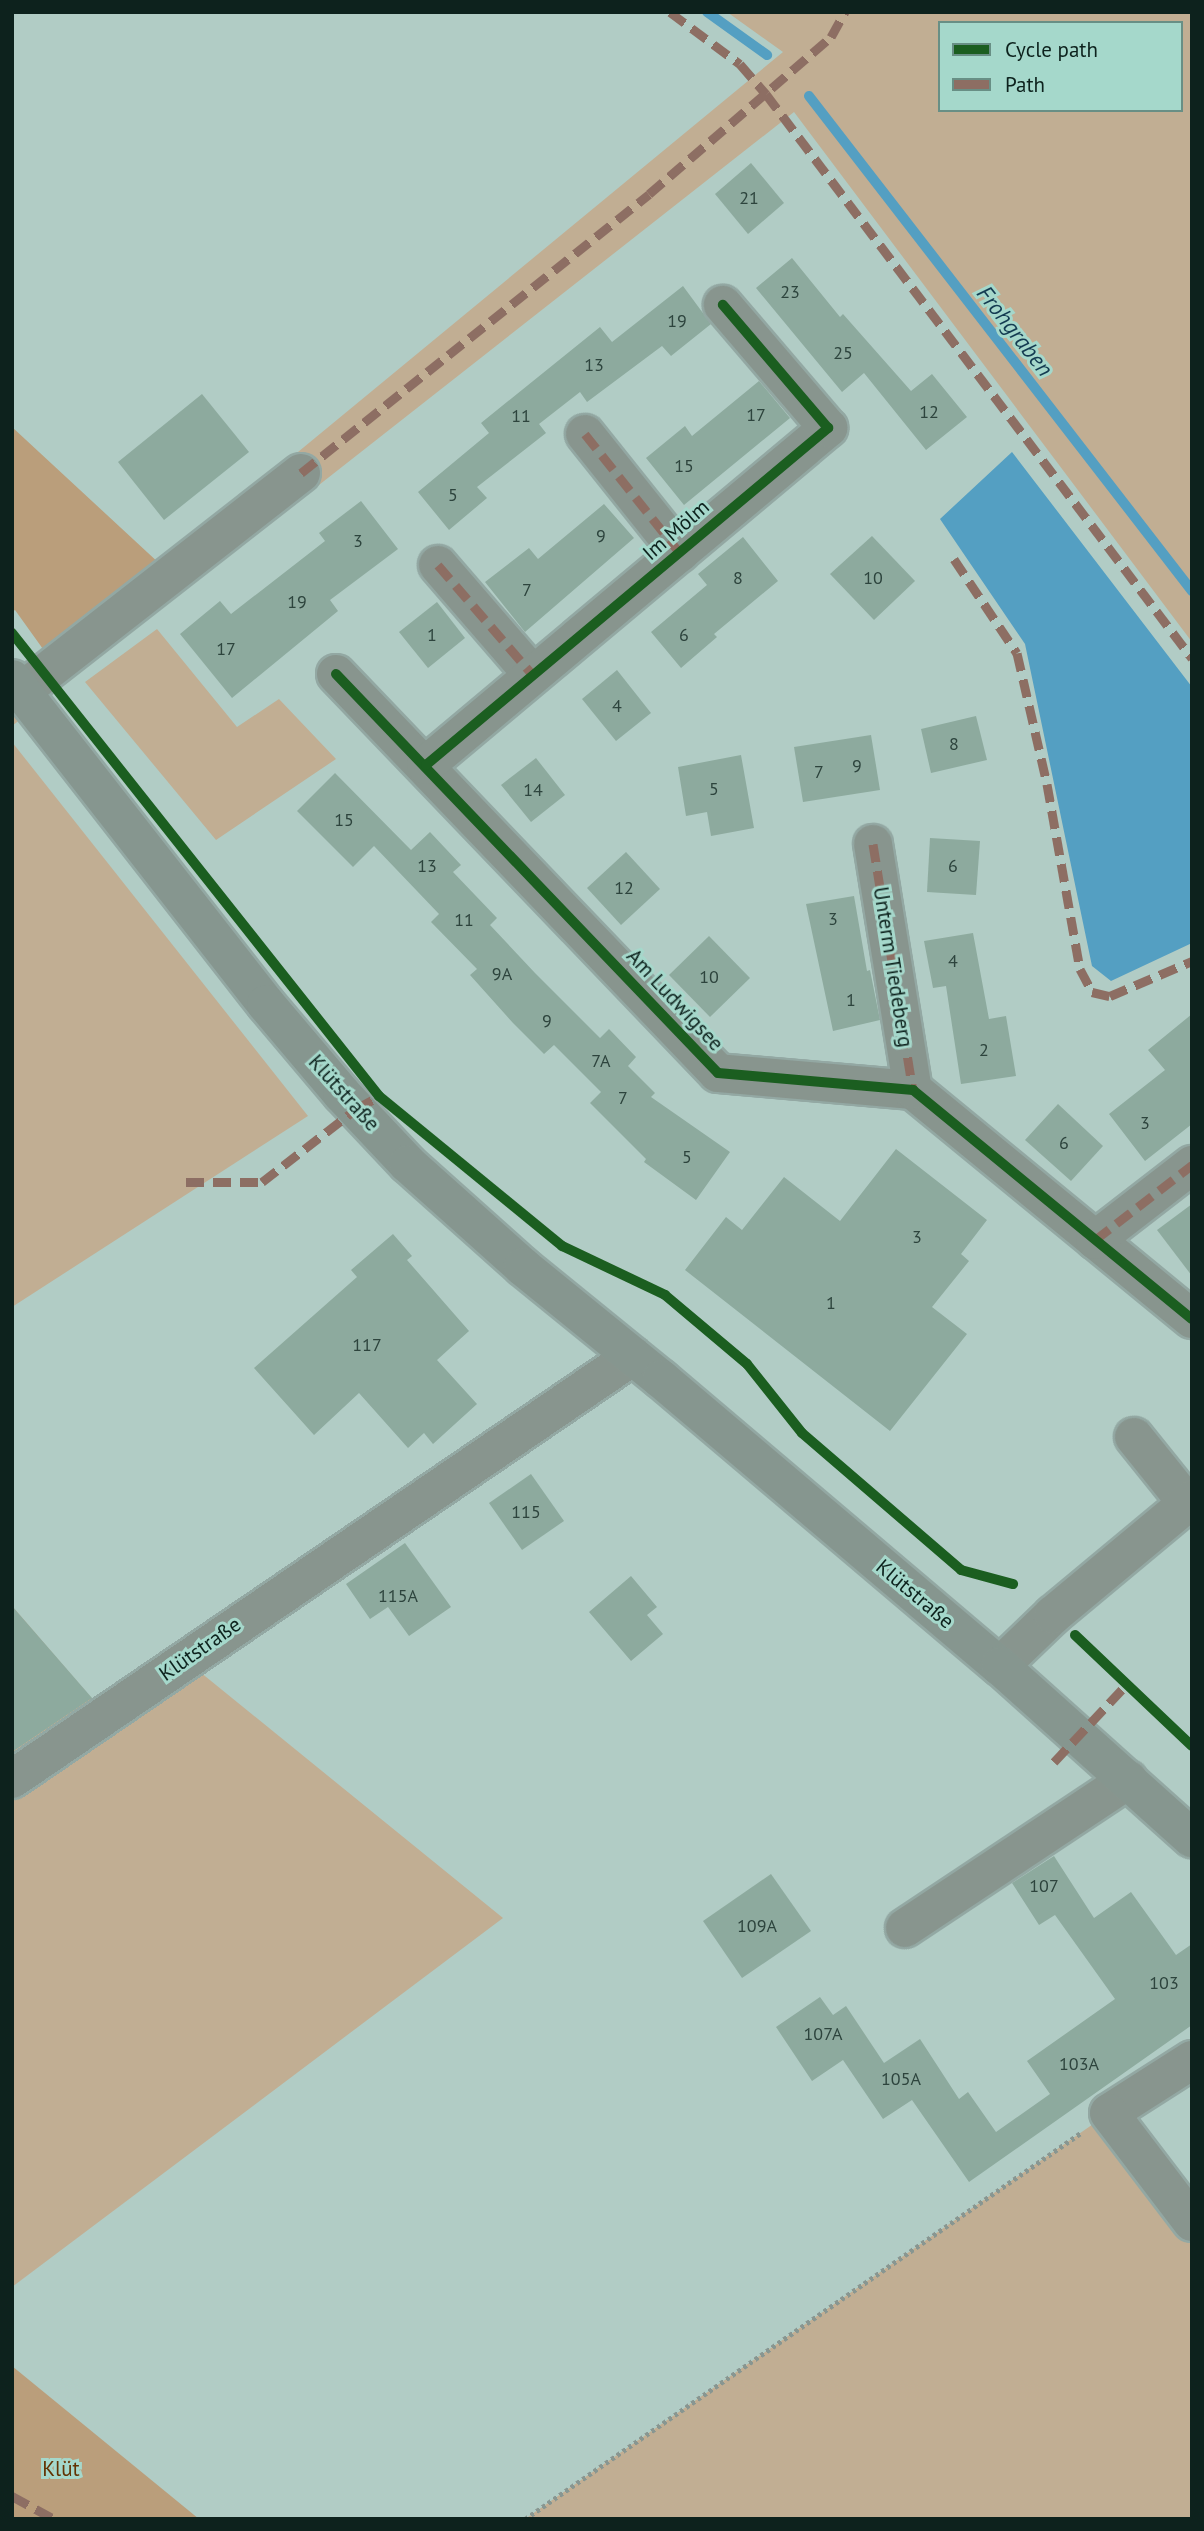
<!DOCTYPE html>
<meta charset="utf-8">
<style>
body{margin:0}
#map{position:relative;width:1204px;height:2531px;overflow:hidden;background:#b1ccc5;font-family:"PT Sans",sans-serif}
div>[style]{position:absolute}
.green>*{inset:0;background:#c1ae93}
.forest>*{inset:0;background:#ba9e7b}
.water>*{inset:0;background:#549fc2}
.stream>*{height:10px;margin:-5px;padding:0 5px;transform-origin:5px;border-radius:5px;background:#549fc2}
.building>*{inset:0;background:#8daa9e}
.path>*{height:4.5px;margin-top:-2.25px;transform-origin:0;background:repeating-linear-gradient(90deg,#889691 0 3.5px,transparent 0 7px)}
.roads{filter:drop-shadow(2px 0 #93a8a3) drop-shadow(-2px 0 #93a8a3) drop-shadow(0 2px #93a8a3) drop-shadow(0 -2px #93a8a3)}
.minor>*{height:38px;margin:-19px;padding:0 19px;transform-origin:19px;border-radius:19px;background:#88958e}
.major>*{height:38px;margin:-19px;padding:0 19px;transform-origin:19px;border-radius:19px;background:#86968f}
.quiet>*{height:9px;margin-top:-4.5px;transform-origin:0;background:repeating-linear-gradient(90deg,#8d6e63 0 18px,transparent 0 27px)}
.cycleway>*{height:10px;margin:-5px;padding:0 5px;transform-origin:5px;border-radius:5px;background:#1b5e20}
span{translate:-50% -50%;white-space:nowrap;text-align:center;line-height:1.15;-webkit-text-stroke:6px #a5d8cb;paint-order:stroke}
.number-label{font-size:18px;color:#2d443d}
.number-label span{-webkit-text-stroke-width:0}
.street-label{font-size:21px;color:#0d221d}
.park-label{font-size:21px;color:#633302}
.water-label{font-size:23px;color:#143b51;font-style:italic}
.frame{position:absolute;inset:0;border:14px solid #0d221d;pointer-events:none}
.legend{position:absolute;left:938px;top:21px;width:245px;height:91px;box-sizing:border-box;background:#a5d8cb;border:2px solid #688f85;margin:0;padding:9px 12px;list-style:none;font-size:21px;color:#0d221d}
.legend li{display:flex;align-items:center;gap:14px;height:35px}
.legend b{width:35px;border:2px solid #688f85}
</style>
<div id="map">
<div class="green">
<i style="clip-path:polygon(evenodd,727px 12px,1192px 12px,1192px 642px,794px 112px,12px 726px,12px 695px,161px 565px,783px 52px,727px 12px,940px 23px,1181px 23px,1181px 110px,940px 110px,940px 23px)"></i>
<i style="clip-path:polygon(157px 629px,237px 727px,279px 699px,336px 759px,216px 840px,85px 682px)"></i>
<i style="clip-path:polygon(12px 742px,308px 1116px,12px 1307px)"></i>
<i style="clip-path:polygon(12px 1606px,107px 1716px,184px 1659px,503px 1918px,12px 2287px)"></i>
<i style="clip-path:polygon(1109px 2113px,1192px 2222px,1192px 2519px,525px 2519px)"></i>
</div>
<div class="forest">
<i style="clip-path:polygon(12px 427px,161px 565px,53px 663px,15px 610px,12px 612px)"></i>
<i style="clip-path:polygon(12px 2366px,199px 2519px,12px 2519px)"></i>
</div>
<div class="water">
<i style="clip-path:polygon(1012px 452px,1192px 687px,1192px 943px,1111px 981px,1092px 966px,1025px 644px,940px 519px)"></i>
</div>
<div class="stream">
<i style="left:707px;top:12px;width:74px;rotate:35.6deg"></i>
<i style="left:809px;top:96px;width:626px;rotate:52.27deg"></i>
</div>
<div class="building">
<i style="clip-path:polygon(751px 163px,784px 203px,748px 234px,715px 194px)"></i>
<i style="clip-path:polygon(792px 258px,840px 317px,843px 314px,911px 391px,932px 374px,967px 417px,926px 450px,864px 373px,842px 392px,756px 288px)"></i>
<i style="clip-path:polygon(683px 286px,711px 324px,671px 356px,662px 346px,587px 402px,580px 392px,539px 424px,546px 433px,477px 487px,487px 498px,449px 530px,418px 492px,489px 433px,481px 423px,600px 327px,612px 342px)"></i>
<i style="clip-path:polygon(759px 381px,790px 418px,684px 505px,646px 458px,685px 426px,692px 436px)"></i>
<i style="clip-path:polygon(202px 394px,249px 452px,164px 520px,118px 462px)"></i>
<i style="clip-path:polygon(361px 501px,398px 549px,330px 600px,338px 611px,232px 698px,180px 634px,220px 601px,231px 614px,325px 541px,319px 533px)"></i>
<i style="clip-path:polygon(604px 504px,634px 538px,525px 632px,485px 582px,529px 548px,538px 559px)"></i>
<i style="clip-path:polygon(872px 536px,915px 581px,874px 620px,830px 574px)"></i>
<i style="clip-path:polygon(743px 537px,778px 581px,714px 634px,717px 637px,681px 668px,651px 632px,707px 585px,698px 574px)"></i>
<i style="clip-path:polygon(437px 602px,465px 638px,428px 668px,399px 632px)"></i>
<i style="clip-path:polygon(617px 670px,651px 713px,616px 741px,582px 699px)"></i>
<i style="clip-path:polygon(976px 716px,987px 760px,931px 773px,921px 729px)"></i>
<i style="clip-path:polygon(871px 735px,880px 790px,803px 802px,794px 747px)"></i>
<i style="clip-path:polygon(741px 755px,754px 828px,711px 836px,707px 812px,686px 816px,678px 767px)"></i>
<i style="clip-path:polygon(536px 758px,565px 795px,531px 822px,501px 785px)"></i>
<i style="clip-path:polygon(335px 773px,411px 850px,430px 832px,461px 865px,453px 872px,497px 918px,490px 925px,535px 973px,600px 1038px,609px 1029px,636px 1057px,628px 1066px,655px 1093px,651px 1097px,730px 1152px,696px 1200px,644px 1162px,646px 1159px,590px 1103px,601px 1092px,554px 1045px,544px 1054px,513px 1023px,470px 975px,477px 969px,431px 922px,439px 914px,374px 846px,353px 867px,297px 811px)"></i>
<i style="clip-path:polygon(930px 838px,980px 841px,976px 895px,927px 892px)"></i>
<i style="clip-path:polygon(626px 852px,660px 889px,621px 925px,587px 888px)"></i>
<i style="clip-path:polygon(854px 896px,867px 971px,870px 970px,880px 1020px,833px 1031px,806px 904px)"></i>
<i style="clip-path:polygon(973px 933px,989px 1019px,1006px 1016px,1016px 1076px,961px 1084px,946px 986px,933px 988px,924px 941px)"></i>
<i style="clip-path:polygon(709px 936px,750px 978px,710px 1017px,669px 975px)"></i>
<i style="clip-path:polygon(1192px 1014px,1192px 1124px,1145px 1161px,1109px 1114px,1165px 1070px,1148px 1050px)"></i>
<i style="clip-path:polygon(1058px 1104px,1103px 1146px,1071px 1181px,1025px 1140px)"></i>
<i style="clip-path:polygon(896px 1149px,987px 1220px,961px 1254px,969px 1261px,932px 1307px,967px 1334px,890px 1431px,685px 1270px,726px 1217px,742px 1230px,784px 1177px,840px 1221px)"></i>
<i style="clip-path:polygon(1192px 1204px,1192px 1276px,1157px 1230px)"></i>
<i style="clip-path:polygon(393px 1234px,412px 1256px,407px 1260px,469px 1331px,437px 1360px,477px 1404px,433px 1444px,424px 1433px,408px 1448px,359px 1393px,314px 1435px,254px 1368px,357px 1277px,351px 1270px)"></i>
<i style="clip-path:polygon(531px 1474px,564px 1521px,522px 1550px,489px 1503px)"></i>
<i style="clip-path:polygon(405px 1543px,451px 1607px,409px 1636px,388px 1607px,370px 1619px,346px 1584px)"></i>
<i style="clip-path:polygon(631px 1576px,657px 1607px,647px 1615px,663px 1634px,631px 1661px,589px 1612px)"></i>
<i style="clip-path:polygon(12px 1606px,92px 1698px,12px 1752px)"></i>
<i style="clip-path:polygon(1054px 1856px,1094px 1918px,1131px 1892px,1176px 1955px,1192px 1944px,1192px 2025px,969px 2182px,912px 2100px,883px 2119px,843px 2060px,812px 2081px,776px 2027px,820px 1997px,833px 2015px,846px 2006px,884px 2063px,920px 2039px,959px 2099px,968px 2092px,996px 2132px,1050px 2094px,1027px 2061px,1115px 1999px,1055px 1915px,1039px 1925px,1012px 1883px)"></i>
<i style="clip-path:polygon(771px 1874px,811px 1931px,742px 1978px,703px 1921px)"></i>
</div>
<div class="path">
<i style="left:525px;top:2519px;width:678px;rotate:-34.79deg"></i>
</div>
<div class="roads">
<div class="minor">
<i style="left:585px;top:434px;width:152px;rotate:51.4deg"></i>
<i style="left:438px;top:565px;width:145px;rotate:49.2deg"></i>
<i style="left:336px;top:674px;width:552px;rotate:46.25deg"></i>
<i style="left:718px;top:1073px;width:196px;rotate:5deg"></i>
<i style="left:913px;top:1090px;width:361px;rotate:39.4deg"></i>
<i style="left:22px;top:691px;width:354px;rotate:-38deg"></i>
<i style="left:426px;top:765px;width:525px;rotate:-39.97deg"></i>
<i style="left:828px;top:428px;width:162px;rotate:-130.5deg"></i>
<i style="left:873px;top:844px;width:249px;rotate:80.8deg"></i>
<i style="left:1095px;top:1240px;width:123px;rotate:-37.7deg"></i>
<i style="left:1134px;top:1437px;width:85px;rotate:51.2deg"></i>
<i style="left:1000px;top:1666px;width:74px;rotate:-43.9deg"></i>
<i style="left:1053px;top:1615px;width:181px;rotate:-39.8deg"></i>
<i style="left:12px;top:1779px;width:751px;rotate:-34.26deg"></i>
<i style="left:905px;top:1928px;width:268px;rotate:-33.6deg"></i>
<i style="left:1192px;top:2060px;width:98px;rotate:147.4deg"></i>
<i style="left:1109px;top:2113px;width:137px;rotate:52.7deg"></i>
</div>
<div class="major">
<i style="left:12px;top:679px;width:412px;rotate:52deg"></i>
<i style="left:266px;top:1004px;width:118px;rotate:49.8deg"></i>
<i style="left:342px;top:1094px;width:96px;rotate:46.7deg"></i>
<i style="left:408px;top:1164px;width:154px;rotate:41.8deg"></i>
<i style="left:523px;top:1267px;width:178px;rotate:39.1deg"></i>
<i style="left:661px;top:1379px;width:444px;rotate:40.3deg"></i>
<i style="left:1000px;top:1666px;width:258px;rotate:41.9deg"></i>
</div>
</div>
<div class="quiet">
<i style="left:670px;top:12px;width:87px;rotate:36.6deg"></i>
<i style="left:740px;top:64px;width:40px;rotate:49deg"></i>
<i style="left:766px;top:94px;width:707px;rotate:52.94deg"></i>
<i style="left:585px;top:434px;width:152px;rotate:51.4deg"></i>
<i style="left:301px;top:473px;width:446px;rotate:-38.7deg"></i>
<i style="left:649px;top:194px;width:240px;rotate:-40.8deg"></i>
<i style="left:831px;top:37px;width:29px;rotate:-61deg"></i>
<i style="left:954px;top:559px;width:113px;rotate:56.2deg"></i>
<i style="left:1017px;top:653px;width:134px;rotate:77.1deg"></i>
<i style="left:1047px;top:784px;width:188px;rotate:79.9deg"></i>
<i style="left:1080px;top:969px;width:26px;rotate:62deg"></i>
<i style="left:1092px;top:992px;width:18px;rotate:13deg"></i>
<i style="left:1110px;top:996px;width:89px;rotate:-23.1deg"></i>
<i style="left:438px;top:565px;width:145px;rotate:49.2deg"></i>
<i style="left:873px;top:844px;width:249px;rotate:80.8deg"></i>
<i style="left:186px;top:1182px;width:76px"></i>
<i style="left:262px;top:1182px;width:119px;rotate:-37.8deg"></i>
<i style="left:356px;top:1109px;width:26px;rotate:-29deg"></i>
<i style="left:1095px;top:1240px;width:123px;rotate:-37.7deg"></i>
<i style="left:1054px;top:1762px;width:105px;rotate:-46.9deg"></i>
<i style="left:12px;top:2496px;width:48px;rotate:28.7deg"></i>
</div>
<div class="cycleway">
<i style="left:12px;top:633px;width:591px;rotate:51.6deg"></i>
<i style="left:379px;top:1096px;width:237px;rotate:39.3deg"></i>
<i style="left:562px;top:1246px;width:114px;rotate:25.4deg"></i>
<i style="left:665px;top:1295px;width:107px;rotate:40.1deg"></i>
<i style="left:747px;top:1364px;width:88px;rotate:51.4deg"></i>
<i style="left:802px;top:1433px;width:210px;rotate:40.7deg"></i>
<i style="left:961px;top:1570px;width:54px;rotate:15.1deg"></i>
<i style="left:336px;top:674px;width:552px;rotate:46.25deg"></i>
<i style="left:718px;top:1073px;width:196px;rotate:5deg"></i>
<i style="left:913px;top:1090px;width:361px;rotate:39.4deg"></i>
<i style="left:426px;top:765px;width:525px;rotate:-39.97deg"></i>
<i style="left:828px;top:428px;width:162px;rotate:-130.5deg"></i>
<i style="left:1075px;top:1635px;width:161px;rotate:43.5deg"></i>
</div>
<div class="number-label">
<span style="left:749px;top:198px">21</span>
<span style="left:790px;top:292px">23</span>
<span style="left:677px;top:321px">19</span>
<span style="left:843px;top:353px">25</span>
<span style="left:594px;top:365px">13</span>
<span style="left:929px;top:412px">12</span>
<span style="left:756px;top:415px">17</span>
<span style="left:521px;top:416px">11</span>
<span style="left:684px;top:466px">15</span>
<span style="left:453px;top:495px">5</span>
<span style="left:601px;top:536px">9</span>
<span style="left:358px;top:541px">3</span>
<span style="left:738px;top:578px">8</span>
<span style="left:873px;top:578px">10</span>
<span style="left:527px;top:590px">7</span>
<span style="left:297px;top:602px">19</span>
<span style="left:432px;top:635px">1</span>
<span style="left:684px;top:635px">6</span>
<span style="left:226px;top:649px">17</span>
<span style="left:617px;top:706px">4</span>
<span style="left:954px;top:744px">8</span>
<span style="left:857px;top:766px">9</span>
<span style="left:819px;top:772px">7</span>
<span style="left:714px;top:789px">5</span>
<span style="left:533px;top:790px">14</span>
<span style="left:344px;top:820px">15</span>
<span style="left:427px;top:866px">13</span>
<span style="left:953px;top:866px">6</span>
<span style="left:624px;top:888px">12</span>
<span style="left:833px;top:919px">3</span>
<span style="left:464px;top:920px">11</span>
<span style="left:953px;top:961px">4</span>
<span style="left:502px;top:974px">9A</span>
<span style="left:709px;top:977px">10</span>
<span style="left:851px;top:1000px">1</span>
<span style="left:547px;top:1021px">9</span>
<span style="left:984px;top:1050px">2</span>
<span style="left:601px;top:1061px">7A</span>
<span style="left:623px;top:1098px">7</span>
<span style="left:1145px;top:1123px">3</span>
<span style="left:1064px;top:1143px">6</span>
<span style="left:687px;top:1157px">5</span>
<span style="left:917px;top:1237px">3</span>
<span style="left:831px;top:1303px">1</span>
<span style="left:367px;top:1345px">117</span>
<span style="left:526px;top:1512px">115</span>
<span style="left:398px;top:1596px">115A</span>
<span style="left:1044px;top:1886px">107</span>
<span style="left:757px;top:1926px">109A</span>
<span style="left:1164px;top:1983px">103</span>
<span style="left:823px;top:2034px">107A</span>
<span style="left:1079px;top:2064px">103A</span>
<span style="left:901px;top:2079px">105A</span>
</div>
<div class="street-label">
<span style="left:676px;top:530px;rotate:-41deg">Im Mölm</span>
<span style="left:893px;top:967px;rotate:81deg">Unterm Tiedeberg</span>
<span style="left:675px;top:1000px;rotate:47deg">Am Ludwigsee</span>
<span style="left:344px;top:1093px;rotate:48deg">Klütstraße</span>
<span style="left:915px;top:1594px;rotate:40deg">Klütstraße</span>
<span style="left:200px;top:1649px;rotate:-35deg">Klütstraße</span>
</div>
<div class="park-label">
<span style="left:61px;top:2469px">Klüt</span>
</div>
<div class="water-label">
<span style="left:1015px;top:331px;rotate:52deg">Frohgraben</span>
</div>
<div class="frame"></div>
<ul class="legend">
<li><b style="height:9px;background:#1b5e20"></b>Cycle path</li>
<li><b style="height:9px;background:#8d6e63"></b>Path</li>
</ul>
</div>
